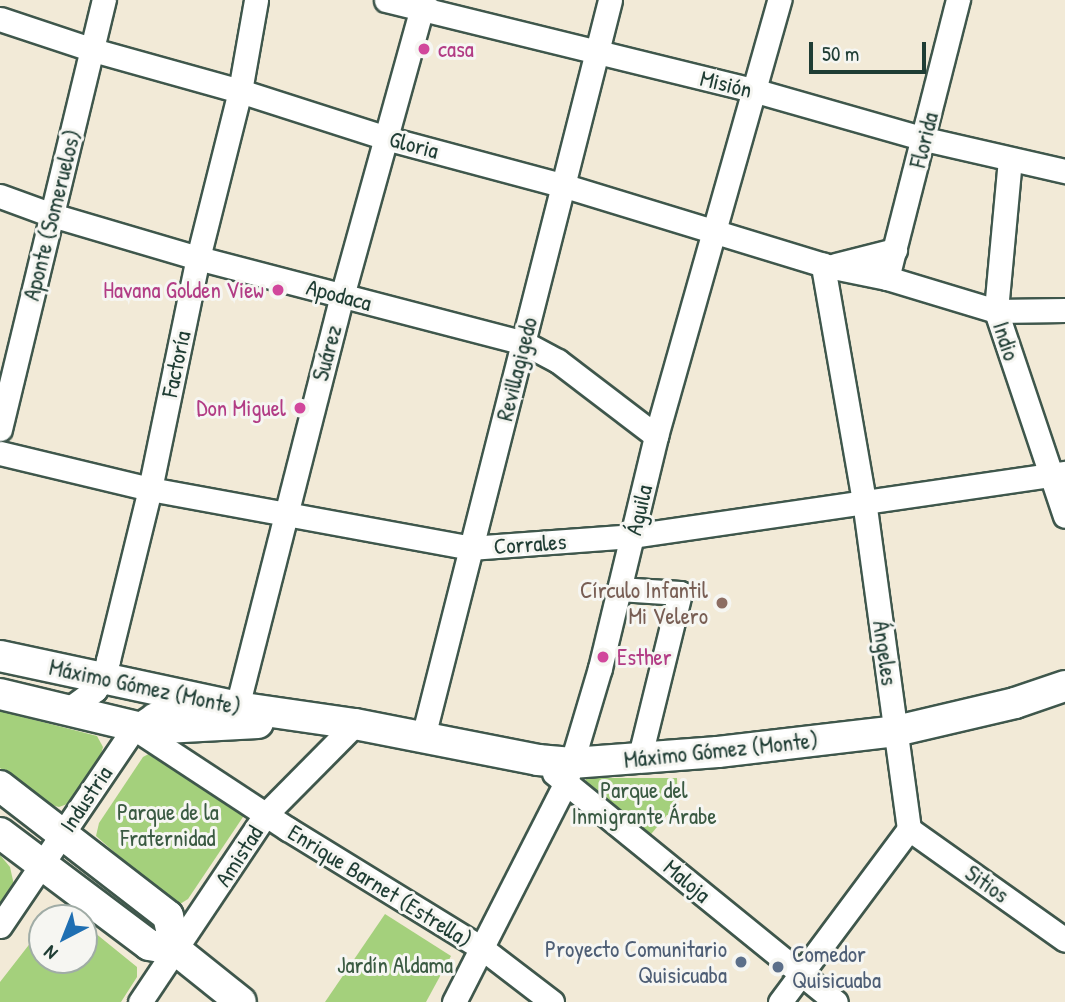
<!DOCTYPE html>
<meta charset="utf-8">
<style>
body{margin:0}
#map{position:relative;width:1065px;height:1002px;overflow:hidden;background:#f2ead7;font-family:"Patrick Hand",sans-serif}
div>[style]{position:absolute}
.green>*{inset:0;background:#a4d07c}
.roads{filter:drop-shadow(2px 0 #3f574c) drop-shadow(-2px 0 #3f574c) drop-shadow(0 2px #3f574c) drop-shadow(0 -2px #3f574c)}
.minor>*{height:23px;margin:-11.5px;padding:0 11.5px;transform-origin:11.5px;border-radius:11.5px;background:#fff}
.major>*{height:30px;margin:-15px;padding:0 15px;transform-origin:15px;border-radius:15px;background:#fff}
.dots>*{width:19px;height:19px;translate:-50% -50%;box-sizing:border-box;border:4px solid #f6f6f2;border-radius:50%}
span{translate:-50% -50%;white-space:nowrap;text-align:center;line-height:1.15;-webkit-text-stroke:6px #f6f6f2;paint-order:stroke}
.hotel-label{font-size:23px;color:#b23c85}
.left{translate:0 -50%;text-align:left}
.right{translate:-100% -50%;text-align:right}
.street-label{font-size:23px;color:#1f3d34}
.education-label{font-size:23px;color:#785e54}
.park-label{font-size:23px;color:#3a5a42}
.service-label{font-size:23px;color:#4e5e75}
.north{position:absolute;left:28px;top:904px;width:70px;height:70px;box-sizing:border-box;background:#f6f6f2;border:2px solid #a0aca6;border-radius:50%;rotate:222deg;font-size:19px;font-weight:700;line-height:28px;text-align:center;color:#1f3d34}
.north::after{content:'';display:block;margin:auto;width:24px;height:32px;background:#1f6fb2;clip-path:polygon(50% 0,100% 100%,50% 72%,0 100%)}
.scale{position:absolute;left:809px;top:42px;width:117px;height:32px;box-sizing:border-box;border:4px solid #1f3d34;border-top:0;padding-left:9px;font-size:21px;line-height:24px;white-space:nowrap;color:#1f3d34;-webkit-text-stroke:5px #f6f6f2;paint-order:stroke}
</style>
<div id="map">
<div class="green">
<i style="clip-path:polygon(0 711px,97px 736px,103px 747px,100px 758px,70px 803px,59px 807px,48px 804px,0 768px)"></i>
<i style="clip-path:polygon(154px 751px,245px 814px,188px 899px,180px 904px,171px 902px,96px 836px,99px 823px,143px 757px)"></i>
<i style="clip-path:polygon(586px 778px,677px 778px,678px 815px,667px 815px,647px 839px,586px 790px)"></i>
<i style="clip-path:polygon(0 855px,10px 867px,14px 885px,0 908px)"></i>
<i style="clip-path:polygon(385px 914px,451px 956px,426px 1002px,325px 1002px)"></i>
<i style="clip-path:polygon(84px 924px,137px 967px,137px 977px,121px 1002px,0 1002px,0 982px,42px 928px,42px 960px,84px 960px)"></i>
</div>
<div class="roads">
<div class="minor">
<i style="left:386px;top:0;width:378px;rotate:13.8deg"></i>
<i style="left:753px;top:90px;width:179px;rotate:15.9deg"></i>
<i style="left:925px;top:139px;width:144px;rotate:12.9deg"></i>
<i style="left:0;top:19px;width:98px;rotate:18.4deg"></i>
<i style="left:93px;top:50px;width:153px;rotate:15.6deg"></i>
<i style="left:240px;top:91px;width:153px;rotate:17.8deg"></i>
<i style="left:386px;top:138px;width:182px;rotate:15deg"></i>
<i style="left:562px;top:185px;width:273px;rotate:17deg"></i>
<i style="left:823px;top:265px;width:65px;rotate:11.5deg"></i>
<i style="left:887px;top:278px;width:114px;rotate:16.8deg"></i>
<i style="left:996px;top:311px;width:69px;rotate:-0.8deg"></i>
<i style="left:1010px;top:159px;width:153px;rotate:95.3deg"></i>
<i style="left:996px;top:311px;width:216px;rotate:71.4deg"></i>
<i style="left:0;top:196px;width:55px;rotate:20.1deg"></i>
<i style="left:52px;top:215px;width:152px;rotate:16.4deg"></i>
<i style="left:198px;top:258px;width:337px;rotate:14.6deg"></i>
<i style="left:524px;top:343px;width:38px;rotate:28deg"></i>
<i style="left:558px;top:361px;width:123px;rotate:37.4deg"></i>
<i style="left:836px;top:265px;width:61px;rotate:-14.3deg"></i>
<i style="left:887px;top:278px;width:287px;rotate:-75.7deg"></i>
<i style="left:0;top:429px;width:441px;rotate:-76.4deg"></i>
<i style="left:0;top:453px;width:154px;rotate:13.5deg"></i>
<i style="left:150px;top:489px;width:325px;rotate:10.4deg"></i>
<i style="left:470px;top:548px;width:162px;rotate:-4.2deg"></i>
<i style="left:632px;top:536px;width:438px;rotate:-8.3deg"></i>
<i style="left:619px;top:589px;width:61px;rotate:3.8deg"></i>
<i style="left:680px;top:593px;width:172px;rotate:103.8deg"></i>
<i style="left:237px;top:707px;width:424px;rotate:-75.7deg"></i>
<i style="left:342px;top:296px;width:307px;rotate:-74.5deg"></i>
<i style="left:66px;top:711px;width:36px;rotate:-36deg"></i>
<i style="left:95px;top:690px;width:14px;rotate:-54deg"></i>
<i style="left:103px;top:679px;width:20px;rotate:-75deg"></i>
<i style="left:108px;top:660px;width:176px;rotate:-76.2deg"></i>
<i style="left:150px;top:489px;width:236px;rotate:-78.3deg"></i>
<i style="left:198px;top:258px;width:172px;rotate:-75.9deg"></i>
<i style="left:240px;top:91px;width:92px;rotate:-80deg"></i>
<i style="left:134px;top:728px;width:184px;rotate:33.3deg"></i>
<i style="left:288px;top:829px;width:229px;rotate:31.6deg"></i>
<i style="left:483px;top:949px;width:87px;rotate:37.5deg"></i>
<i style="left:423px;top:737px;width:760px;rotate:-75.76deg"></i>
<i style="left:554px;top:773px;width:363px;rotate:39.1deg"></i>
<i style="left:909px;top:829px;width:191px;rotate:35.4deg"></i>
<i style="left:0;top:926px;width:239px;rotate:-55.9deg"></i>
<i style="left:134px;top:728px;width:23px;rotate:-34deg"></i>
<i style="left:153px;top:715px;width:45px;rotate:-20.9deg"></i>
<i style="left:140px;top:1002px;width:226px;rotate:-56.2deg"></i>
<i style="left:266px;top:814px;width:127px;rotate:-45.3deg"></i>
<i style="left:454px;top:1002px;width:247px;rotate:-63deg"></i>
<i style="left:566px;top:782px;width:119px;rotate:-73.4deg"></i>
<i style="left:600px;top:668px;width:239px;rotate:-76.4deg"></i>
<i style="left:656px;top:436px;width:453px;rotate:-74.2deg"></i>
<i style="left:780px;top:1002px;width:216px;rotate:-53.3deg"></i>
<i style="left:909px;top:829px;width:331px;rotate:-97.8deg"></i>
<i style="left:864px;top:501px;width:240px;rotate:-99.9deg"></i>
</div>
<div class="major">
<i style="left:0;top:656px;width:242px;rotate:12.1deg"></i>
<i style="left:237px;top:707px;width:119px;rotate:8.2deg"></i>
<i style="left:355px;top:724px;width:187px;rotate:11.1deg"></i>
<i style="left:538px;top:760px;width:34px;rotate:5deg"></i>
<i style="left:572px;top:763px;width:146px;rotate:-4.3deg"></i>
<i style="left:718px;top:752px;width:179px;rotate:-6.7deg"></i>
<i style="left:896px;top:731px;width:122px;rotate:-13.2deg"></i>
<i style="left:1015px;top:703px;width:53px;rotate:-18.8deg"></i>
<i style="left:0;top:694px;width:150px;rotate:13.5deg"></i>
<i style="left:146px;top:729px;width:112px;rotate:-3.1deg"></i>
<i style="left:0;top:786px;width:212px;rotate:37.7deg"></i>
<i style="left:168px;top:916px;width:35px;rotate:77deg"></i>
<i style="left:0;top:833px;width:186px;rotate:36.9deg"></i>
<i style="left:149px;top:945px;width:27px;rotate:10deg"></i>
<i style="left:176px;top:950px;width:83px;rotate:38.7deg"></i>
</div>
</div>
<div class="dots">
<i style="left:424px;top:49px;background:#d1479c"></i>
<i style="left:278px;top:290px;background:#d1479c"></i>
<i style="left:300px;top:408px;background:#d1479c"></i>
<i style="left:722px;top:603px;background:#8d6e63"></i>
<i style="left:603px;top:657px;background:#d1479c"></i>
<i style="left:741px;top:962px;background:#5c6f8a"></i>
<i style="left:778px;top:967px;background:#5c6f8a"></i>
</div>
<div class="hotel-label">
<span class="left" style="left:438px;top:49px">casa</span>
<span class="right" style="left:264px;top:290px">Havana Golden View</span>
<span class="right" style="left:286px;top:408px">Don Miguel</span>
<span class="left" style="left:617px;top:657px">Esther</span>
</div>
<div class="street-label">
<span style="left:726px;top:84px;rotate:14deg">Misión</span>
<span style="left:924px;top:140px;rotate:-76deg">Florida</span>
<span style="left:414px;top:145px;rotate:15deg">Gloria</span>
<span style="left:52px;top:215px;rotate:-76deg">Aponte (Someruelos)</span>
<span style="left:339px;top:295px;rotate:15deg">Apodaca</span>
<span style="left:1006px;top:341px;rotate:72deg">Indio</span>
<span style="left:327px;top:353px;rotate:-75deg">Suárez</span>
<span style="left:176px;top:364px;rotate:-78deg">Factoría</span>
<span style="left:517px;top:369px;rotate:-76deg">Revillagigedo</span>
<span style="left:639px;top:510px;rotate:-77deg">Águila</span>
<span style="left:530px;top:544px;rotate:-4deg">Corrales</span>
<span style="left:885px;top:653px;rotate:82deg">Ángeles</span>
<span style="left:145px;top:687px;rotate:12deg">Máximo Gómez (Monte)</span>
<span style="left:721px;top:750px;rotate:-6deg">Máximo Gómez (Monte)</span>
<span style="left:86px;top:799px;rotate:-56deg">Industria</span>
<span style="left:239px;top:856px;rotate:-57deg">Amistad</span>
<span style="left:687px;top:881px;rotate:40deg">Maloja</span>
<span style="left:987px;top:884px;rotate:35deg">Sitios</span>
<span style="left:380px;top:886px;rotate:32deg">Enrique Barnet (Estrella)</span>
</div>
<div class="education-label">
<span class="right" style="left:708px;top:603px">Círculo Infantil<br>Mi Velero</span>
</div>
<div class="park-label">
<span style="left:644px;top:803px">Parque del<br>Inmigrante Árabe</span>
<span style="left:168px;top:825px">Parque de la<br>Fraternidad</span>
<span style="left:395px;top:965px">Jardín Aldama</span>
</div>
<div class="service-label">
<span class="right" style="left:727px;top:962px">Proyecto Comunitario<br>Quisicuaba</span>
<span class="left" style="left:792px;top:967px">Comedor<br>Quisicuaba</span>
</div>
<div class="north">N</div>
<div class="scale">50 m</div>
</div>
